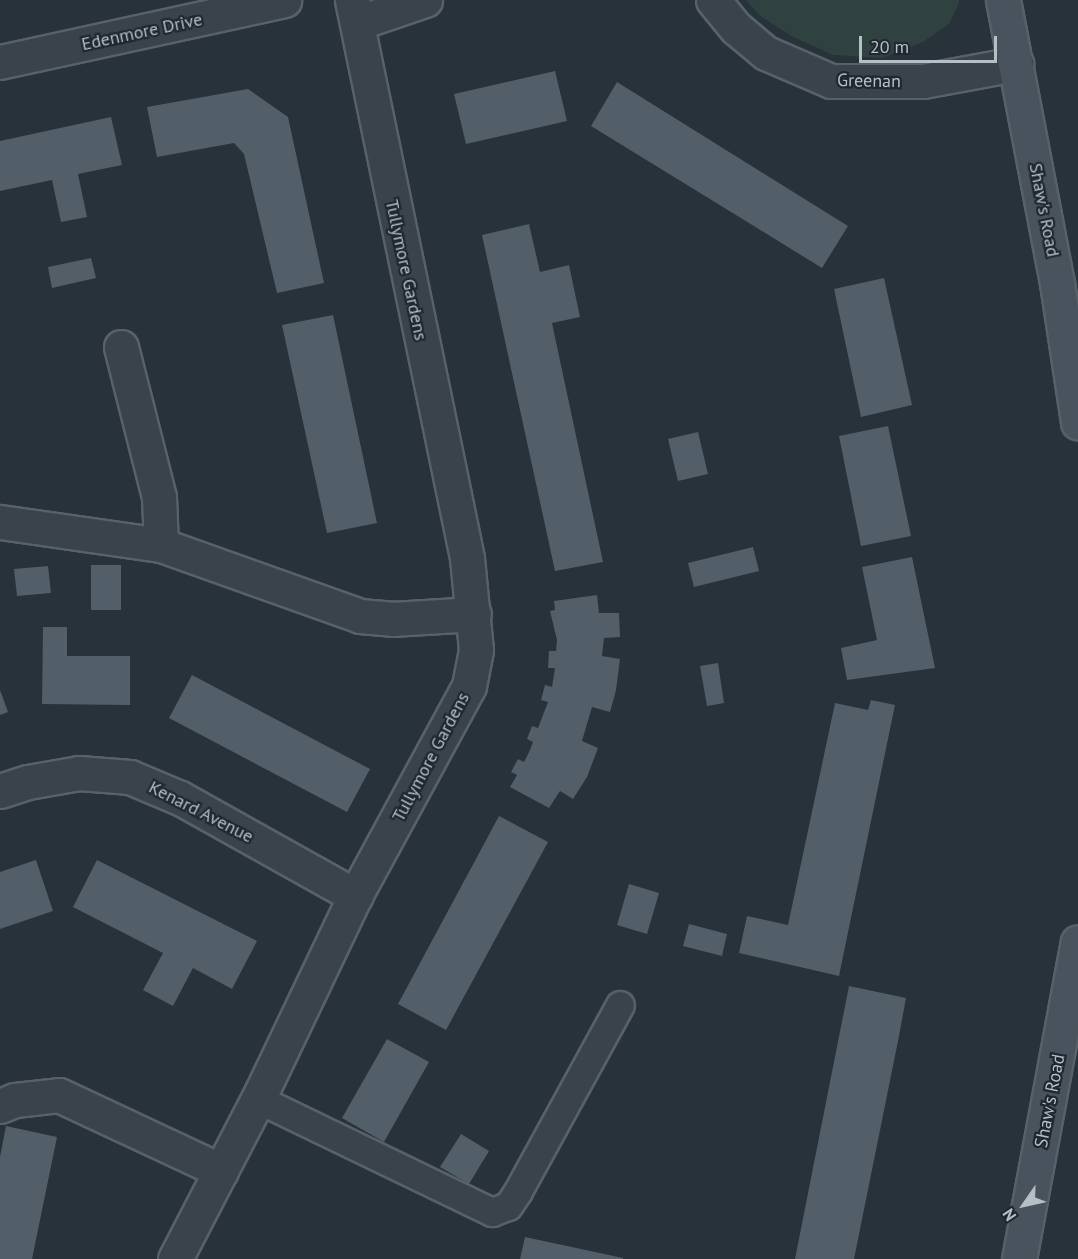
<!DOCTYPE html>
<style>
body{margin:0}
#map{position:relative;width:1078px;height:1259px;overflow:hidden;background:#27323a;font-family:"PT Sans",sans-serif}
div>[style]{position:absolute}
.green>*{inset:0;background:#2f423f}
.building>*{inset:0;background:#525f68}
.roads{filter:drop-shadow(2px 0 #586169) drop-shadow(-2px 0 #586169) drop-shadow(0 2px #586169) drop-shadow(0 -2px #586169)}
.lane>*{height:27px;margin:-13.5px;padding:0 13.5px;transform-origin:13.5px;border-radius:13.5px;background:#3a434b}
.street>*{height:33px;margin:-16.5px;padding:0 16.5px;transform-origin:16.5px;border-radius:16.5px;background:#3a434b}
.secondary>*{height:33px;margin:-16.5px;padding:0 16.5px;transform-origin:16.5px;border-radius:16.5px;background:#49535d}
span{translate:-50% -50%;white-space:nowrap;text-align:center;line-height:1.15;-webkit-text-stroke:4.5px #1f2830;paint-order:stroke}
.street-label{font-size:18px;color:#b6bec6}
.north{position:absolute;left:994px;top:1175px;width:60px;height:60px;-webkit-text-stroke:4px #1f2830;paint-order:stroke;rotate:236deg;font-size:16px;font-weight:700;line-height:24px;text-align:center;color:#b6bec6}
.north::after{content:'';display:block;margin:auto;width:21px;height:27px;background:#b6bec6;clip-path:polygon(50% 0,100% 100%,50% 72%,0 100%)}
.scale{position:absolute;left:859px;top:36px;width:138px;height:27px;box-sizing:border-box;border:3px solid #b6bec6;border-top:0;padding-left:8px;font-size:18px;line-height:21px;white-space:nowrap;color:#b6bec6;-webkit-text-stroke:4px #1f2830;paint-order:stroke}
</style>
<div id="map">
<div class="green">
<i style="clip-path:polygon(746px 0,959px 0,959px 3px,949px 24px,923px 42px,883px 58px,833px 55px,793px 37px,760px 16px)"></i>
</div>
<div class="building">
<i style="clip-path:polygon(555px 71px,567px 121px,466px 144px,454px 94px)"></i>
<i style="clip-path:polygon(617px 82px,848px 226px,822px 268px,591px 126px)"></i>
<i style="clip-path:polygon(248px 89px,288px 117px,324px 283px,277px 293px,244px 154px,234px 143px,157px 157px,147px 107px)"></i>
<i style="clip-path:polygon(111px 117px,122px 165px,78px 174px,87px 217px,61px 222px,52px 180px,0 191px,0 141px)"></i>
<i style="clip-path:polygon(529px 224px,540px 272px,569px 265px,580px 317px,552px 323px,603px 562px,555px 571px,482px 235px)"></i>
<i style="clip-path:polygon(91px 258px,96px 278px,52px 288px,48px 267px)"></i>
<i style="clip-path:polygon(884px 278px,912px 405px,861px 417px,834px 289px)"></i>
<i style="clip-path:polygon(333px 315px,377px 523px,327px 533px,282px 325px)"></i>
<i style="clip-path:polygon(888px 426px,911px 536px,861px 546px,839px 436px)"></i>
<i style="clip-path:polygon(698px 432px,708px 474px,678px 481px,668px 439px)"></i>
<i style="clip-path:polygon(753px 547px,759px 571px,694px 587px,688px 563px)"></i>
<i style="clip-path:polygon(912px 557px,935px 668px,847px 680px,841px 648px,877px 640px,862px 567px)"></i>
<i style="clip-path:polygon(91px 565px,121px 565px,121px 610px,91px 610px)"></i>
<i style="clip-path:polygon(48px 566px,51px 593px,17px 596px,14px 569px)"></i>
<i style="clip-path:polygon(597px 595px,599px 613px,619px 613px,620px 637px,604px 638px,602px 656px,620px 659px,616px 690px,610px 712px,592px 707px,582px 741px,598px 748px,587px 777px,573px 799px,560px 791px,549px 808px,510px 787px,517px 775px,511px 772px,518px 759px,524px 762px,530px 750px,533px 742px,527px 739px,532px 726px,538px 728px,548px 702px,541px 700px,545px 685px,552px 687px,555px 668px,548px 668px,549px 651px,556px 651px,557px 640px,550px 611px,555px 610px,554px 601px)"></i>
<i style="clip-path:polygon(43px 627px,67px 627px,67px 656px,130px 656px,130px 705px,42px 704px)"></i>
<i style="clip-path:polygon(718px 663px,724px 703px,707px 706px,700px 666px)"></i>
<i style="clip-path:polygon(192px 675px,370px 769px,347px 812px,169px 718px)"></i>
<i style="clip-path:polygon(0 690px,8px 712px,0 715px)"></i>
<i style="clip-path:polygon(871px 700px,895px 705px,839px 976px,739px 953px,747px 916px,788px 925px,835px 703px,868px 710px)"></i>
<i style="clip-path:polygon(499px 816px,548px 842px,446px 1030px,398px 1004px)"></i>
<i style="clip-path:polygon(36px 860px,53px 911px,0 929px,0 872px)"></i>
<i style="clip-path:polygon(97px 860px,257px 941px,232px 989px,193px 968px,173px 1006px,143px 990px,163px 953px,73px 907px)"></i>
<i style="clip-path:polygon(629px 884px,659px 893px,647px 934px,617px 925px)"></i>
<i style="clip-path:polygon(689px 924px,727px 934px,722px 956px,683px 946px)"></i>
<i style="clip-path:polygon(849px 986px,906px 998px,899px 1036px,854px 1259px,795px 1259px)"></i>
<i style="clip-path:polygon(387px 1039px,429px 1062px,384px 1142px,342px 1118px)"></i>
<i style="clip-path:polygon(6px 1126px,57px 1137px,32px 1259px,0 1259px,0 1157px)"></i>
<i style="clip-path:polygon(461px 1134px,489px 1151px,469px 1184px,440px 1167px)"></i>
<i style="clip-path:polygon(525px 1237px,623px 1258px,623px 1259px,520px 1259px)"></i>
</div>
<div class="roads">
<div class="lane">
<i style="left:258px;top:1099px;width:260px;rotate:25.8deg"></i>
<i style="left:492px;top:1212px;width:17px;rotate:-21deg"></i>
<i style="left:508px;top:1206px;width:18px;rotate:-56deg"></i>
<i style="left:518px;top:1191px;width:212px;rotate:-61.3deg"></i>
</div>
<div class="street">
<i style="left:713px;top:0;width:36px;rotate:51deg"></i>
<i style="left:736px;top:28px;width:39px;rotate:40deg"></i>
<i style="left:766px;top:53px;width:71px;rotate:23.3deg"></i>
<i style="left:831px;top:81px;width:92px"></i>
<i style="left:923px;top:81px;width:95px;rotate:-10.4deg"></i>
<i style="left:357px;top:23px;width:72px;rotate:-18.7deg"></i>
<i style="left:0;top:62px;width:291px;rotate:-12.3deg"></i>
<i style="left:121px;top:347px;width:155px;rotate:75.8deg"></i>
<i style="left:159px;top:497px;width:48px;rotate:87.6deg"></i>
<i style="left:0;top:522px;width:163px;rotate:8.1deg"></i>
<i style="left:161px;top:545px;width:211px;rotate:19.6deg"></i>
<i style="left:360px;top:616px;width:32px;rotate:5deg"></i>
<i style="left:392px;top:619px;width:82px;rotate:-3.5deg"></i>
<i style="left:0;top:791px;width:29px;rotate:-18deg"></i>
<i style="left:28px;top:782px;width:52px;rotate:-10deg"></i>
<i style="left:79px;top:773px;width:51px;rotate:4.5deg"></i>
<i style="left:130px;top:777px;width:54px;rotate:22.8deg"></i>
<i style="left:180px;top:798px;width:201px;rotate:29.2deg"></i>
<i style="left:0;top:1106px;width:16px;rotate:-22deg"></i>
<i style="left:15px;top:1100px;width:44px;rotate:-6.5deg"></i>
<i style="left:59px;top:1095px;width:179px;rotate:25.1deg"></i>
<i style="left:175px;top:1259px;width:189px;rotate:-62.6deg"></i>
<i style="left:262px;top:1091px;width:216px;rotate:-64.5deg"></i>
<i style="left:355px;top:896px;width:239px;rotate:-61.5deg"></i>
<i style="left:469px;top:686px;width:37px;rotate:-79deg"></i>
<i style="left:476px;top:650px;width:92px;rotate:-95.6deg"></i>
<i style="left:467px;top:558px;width:570px;rotate:-101.65deg"></i>
</div>
<div class="secondary">
<i style="left:1003px;top:0;width:288px;rotate:79.2deg"></i>
<i style="left:1057px;top:283px;width:141px;rotate:81.4deg"></i>
<i style="left:1019px;top:1259px;width:322px;rotate:-79.5deg"></i>
</div>
</div>
<div class="street-label">
<span style="left:142px;top:32px;rotate:-12deg">Edenmore Drive</span>
<span style="left:869px;top:81px;rotate:1deg">Greenan</span>
<span style="left:1044px;top:210px;rotate:79deg">Shaw's Road</span>
<span style="left:406px;top:270px;rotate:78deg">Tullymore Gardens</span>
<span style="left:431px;top:757px;rotate:-62deg">Tullymore Gardens</span>
<span style="left:201px;top:812px;rotate:27deg">Kenard Avenue</span>
<span style="left:1050px;top:1101px;rotate:-79deg">Shaw's Road</span>
</div>
<div class="north">N</div>
<div class="scale">20 m</div>
</div>
